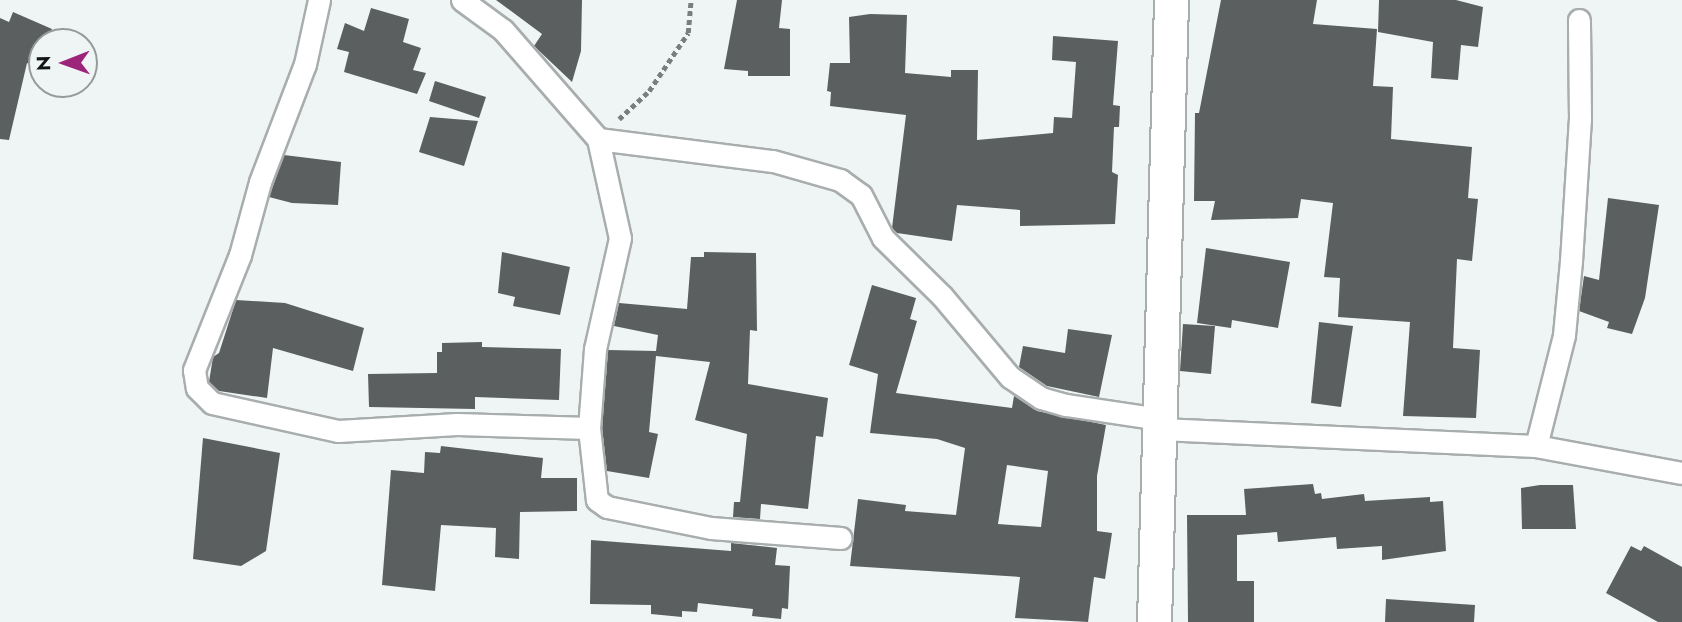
<!DOCTYPE html>
<style>
body{margin:0}
#map{position:relative;width:1682px;height:622px;overflow:hidden;background:#eff4f4;font-family:Jost,sans-serif}
div>[style]{position:absolute}
.building>*{inset:0;background:#5b5f5f}
.path>*{height:4.5px;margin-top:-2.25px;transform-origin:0;background:repeating-linear-gradient(90deg,#7b7e7e 0 5px,transparent 0 8.5px)}
.roads{filter:drop-shadow(2px 0 #a8adad) drop-shadow(-2px 0 #a8adad) drop-shadow(0 2px #a8adad) drop-shadow(0 -2px #a8adad)}
.street>*{height:21px;margin:-10.5px;padding:0 10.5px;transform-origin:10.5px;border-radius:10.5px;background:#fff}
.primary>*{height:33px;margin:-16.5px;padding:0 16.5px;transform-origin:16.5px;border-radius:16.5px;background:#fff}
span{translate:-50% -50%;white-space:nowrap;text-align:center;line-height:1.15;-webkit-text-stroke:7px #eff4f4;paint-order:stroke}
.north{position:absolute;left:28px;top:28px;width:70px;height:70px;box-sizing:border-box;background:#eff4f4;border:2px solid #979a9b;border-radius:50%;rotate:269deg;font-size:19px;font-weight:700;line-height:28px;text-align:center;color:#131415}
.north::after{content:'';display:block;margin:auto;width:24px;height:32px;background:#9d247b;clip-path:polygon(50% 0,100% 100%,50% 72%,0 100%)}
</style>
<div id="map">
<div class="building">
<i style="clip-path:polygon(496px 0,582px 0,581px 51px,572px 82px,534px 46px,542px 34px)"></i>
<i style="clip-path:polygon(737px 0,782px 0,779px 28px,790px 29px,790px 76px,748px 76px,748px 71px,724px 69px)"></i>
<i style="clip-path:polygon(1221px 0,1317px 0,1313px 24px,1377px 29px,1373px 86px,1393px 87px,1391px 139px,1472px 147px,1468px 198px,1478px 199px,1472px 261px,1457px 259px,1453px 348px,1480px 350px,1476px 418px,1403px 416px,1410px 322px,1338px 317px,1340px 278px,1324px 277px,1333px 203px,1301px 199px,1298px 218px,1211px 220px,1215px 201px,1194px 201px,1195px 113px,1199px 113px)"></i>
<i style="clip-path:polygon(1379px 0,1456px 0,1483px 7px,1478px 47px,1461px 45px,1458px 80px,1431px 78px,1433px 42px,1378px 32px)"></i>
<i style="clip-path:polygon(371px 8px,409px 19px,403px 42px,421px 48px,413px 70px,426px 73px,417px 94px,344px 72px,349px 52px,337px 49px,345px 23px,364px 31px)"></i>
<i style="clip-path:polygon(13px 12px,52px 29px,46px 42px,42px 42px,36px 67px,27px 63px,9px 140px,0 139px,0 18px,9px 22px)"></i>
<i style="clip-path:polygon(870px 14px,907px 15px,905px 73px,951px 77px,951px 70px,978px 70px,977px 140px,1053px 133px,1054px 117px,1072px 118px,1076px 62px,1052px 60px,1053px 36px,1118px 41px,1113px 105px,1120px 106px,1119px 127px,1114px 127px,1112px 172px,1118px 175px,1115px 224px,1020px 226px,1020px 210px,957px 205px,952px 241px,897px 233px,892px 228px,906px 115px,830px 106px,831px 92px,827px 91px,830px 63px,850px 63px,849px 17px)"></i>
<i style="clip-path:polygon(435px 81px,486px 97px,479px 118px,429px 101px)"></i>
<i style="clip-path:polygon(430px 117px,478px 121px,464px 166px,419px 152px)"></i>
<i style="clip-path:polygon(284px 155px,341px 162px,338px 205px,292px 203px,269px 197px)"></i>
<i style="clip-path:polygon(1608px 198px,1659px 205px,1645px 298px,1632px 334px,1607px 328px,1609px 322px,1579px 311px,1584px 276px,1599px 280px)"></i>
<i style="clip-path:polygon(1206px 248px,1290px 262px,1278px 328px,1232px 320px,1231px 328px,1197px 323px)"></i>
<i style="clip-path:polygon(502px 252px,570px 267px,560px 315px,513px 306px,515px 297px,498px 293px)"></i>
<i style="clip-path:polygon(704px 252px,756px 253px,757px 331px,750px 330px,748px 384px,828px 398px,823px 437px,816px 436px,808px 509px,761px 504px,760px 519px,733px 517px,734px 502px,740px 502px,747px 434px,695px 420px,710px 362px,656px 356px,649px 432px,658px 434px,649px 478px,607px 471px,602px 428px,608px 350px,656px 351px,658px 335px,614px 326px,619px 303px,687px 309px,691px 257px,704px 257px)"></i>
<i style="clip-path:polygon(evenodd,872px 285px,916px 298px,910px 319px,917px 321px,896px 393px,1012px 408px,1014px 396px,1037px 411px,1106px 425px,1097px 476px,1097px 531px,1112px 533px,1105px 579px,1094px 577px,1088px 622px,1015px 618px,1020px 577px,850px 566px,858px 499px,906px 505px,905px 511px,956px 515px,965px 448px,937px 439px,870px 433px,878px 374px,849px 365px,872px 285px,1007px 465px,1048px 471px,1041px 527px,998px 524px,1007px 465px)"></i>
<i style="clip-path:polygon(236px 300px,285px 303px,364px 328px,353px 371px,273px 348px,267px 398px,219px 391px,209px 382px,213px 357px,219px 353px)"></i>
<i style="clip-path:polygon(1319px 322px,1353px 326px,1341px 407px,1311px 403px)"></i>
<i style="clip-path:polygon(1183px 324px,1215px 326px,1211px 374px,1180px 371px)"></i>
<i style="clip-path:polygon(1068px 329px,1112px 335px,1099px 397px,1047px 386px,1019px 367px,1023px 346px,1065px 353px)"></i>
<i style="clip-path:polygon(482px 342px,482px 347px,561px 349px,559px 400px,475px 397px,475px 409px,369px 407px,368px 374px,437px 373px,437px 352px,442px 352px,442px 343px)"></i>
<i style="clip-path:polygon(203px 438px,280px 453px,266px 551px,241px 566px,193px 559px)"></i>
<i style="clip-path:polygon(441px 446px,543px 458px,541px 478px,577px 478px,577px 511px,520px 512px,519px 559px,495px 557px,496px 528px,441px 525px,435px 591px,382px 585px,391px 470px,424px 473px,425px 452px,440px 453px)"></i>
<i style="clip-path:polygon(1313px 484px,1315px 494px,1321px 493px,1322px 499px,1364px 494px,1365px 501px,1430px 497px,1430px 502px,1443px 501px,1446px 551px,1382px 560px,1382px 546px,1337px 549px,1336px 537px,1278px 542px,1277px 532px,1237px 535px,1237px 581px,1254px 581px,1254px 622px,1188px 622px,1187px 515px,1246px 515px,1244px 489px)"></i>
<i style="clip-path:polygon(1540px 485px,1573px 485px,1576px 529px,1522px 529px,1521px 488px)"></i>
<i style="clip-path:polygon(591px 540px,731px 551px,731px 543px,777px 548px,775px 565px,790px 566px,788px 609px,782px 608px,781px 619px,752px 616px,753px 609px,698px 603px,697px 612px,682px 611px,682px 617px,651px 614px,651px 605px,590px 604px)"></i>
<i style="clip-path:polygon(1631px 546px,1641px 551px,1644px 546px,1682px 567px,1682px 622px,1658px 622px,1606px 593px)"></i>
<i style="clip-path:polygon(1386px 599px,1475px 605px,1474px 622px,1385px 622px)"></i>
</div>
<div class="path">
<i style="left:619px;top:119px;width:41px;rotate:-43deg"></i>
<i style="left:649px;top:91px;width:70px;rotate:-56.1deg"></i>
<i style="left:688px;top:33px;width:33px;rotate:-85deg"></i>
</div>
<div class="roads">
<div class="street">
<i style="left:319px;top:0;width:66px;rotate:102.3deg"></i>
<i style="left:305px;top:64px;width:126px;rotate:110.9deg"></i>
<i style="left:260px;top:182px;width:76px;rotate:105.3deg"></i>
<i style="left:240px;top:255px;width:124px;rotate:111.8deg"></i>
<i style="left:194px;top:370px;width:18px;rotate:81deg"></i>
<i style="left:197px;top:388px;width:21px;rotate:45deg"></i>
<i style="left:212px;top:403px;width:129px;rotate:12.5deg"></i>
<i style="left:338px;top:431px;width:119px;rotate:-3.4deg"></i>
<i style="left:457px;top:424px;width:132px;rotate:1.7deg"></i>
<i style="left:462px;top:0;width:51px;rotate:36.2deg"></i>
<i style="left:503px;top:30px;width:145px;rotate:48.9deg"></i>
<i style="left:598px;top:139px;width:176px;rotate:7.2deg"></i>
<i style="left:773px;top:161px;width:70px;rotate:15.8deg"></i>
<i style="left:840px;top:180px;width:26px;rotate:36deg"></i>
<i style="left:861px;top:195px;width:48px;rotate:62.9deg"></i>
<i style="left:883px;top:238px;width:83px;rotate:44.5deg"></i>
<i style="left:942px;top:296px;width:106px;rotate:50deg"></i>
<i style="left:1010px;top:377px;width:37px;rotate:34deg"></i>
<i style="left:1041px;top:398px;width:26px;rotate:16deg"></i>
<i style="left:1066px;top:405px;width:95px;rotate:8.5deg"></i>
<i style="left:598px;top:139px;width:101px;rotate:77.5deg"></i>
<i style="left:620px;top:238px;width:114px;rotate:102.7deg"></i>
<i style="left:595px;top:349px;width:79px;rotate:94.3deg"></i>
<i style="left:589px;top:428px;width:72px;rotate:83.7deg"></i>
<i style="left:597px;top:500px;width:12px;rotate:35deg"></i>
<i style="left:607px;top:507px;width:106px;rotate:11.4deg"></i>
<i style="left:711px;top:528px;width:130px;rotate:4.4deg"></i>
<i style="left:1160px;top:429px;width:376px;rotate:2.6deg"></i>
<i style="left:1536px;top:446px;width:148px;rotate:10.5deg"></i>
<i style="left:1536px;top:446px;width:114px;rotate:-75.8deg"></i>
<i style="left:1564px;top:335px;width:74px;rotate:-84.6deg"></i>
<i style="left:1571px;top:261px;width:142px;rotate:-86.4deg"></i>
<i style="left:1580px;top:119px;width:99px;rotate:-90.6deg"></i>
</div>
<div class="primary">
<i style="left:1154px;top:622px;width:622px;rotate:-88.43deg"></i>
</div>
</div>
<div class="north">N</div>
</div>
